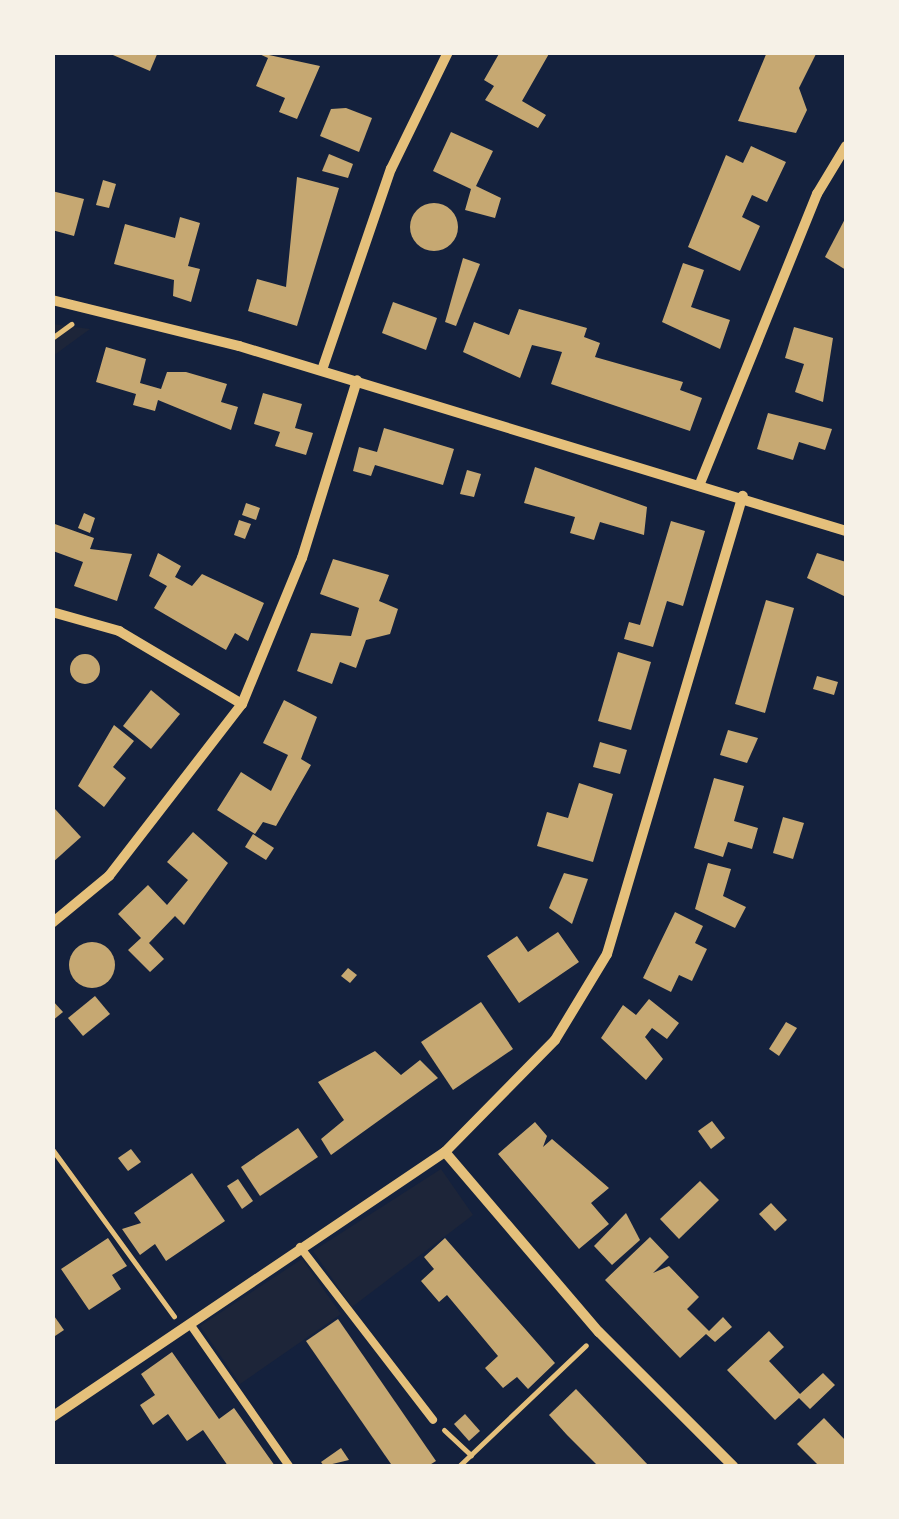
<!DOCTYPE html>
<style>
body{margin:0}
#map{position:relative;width:899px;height:1519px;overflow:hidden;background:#14213d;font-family:"Roboto Condensed",sans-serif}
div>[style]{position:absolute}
.green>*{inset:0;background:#1d2539}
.building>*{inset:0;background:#c6a872}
.round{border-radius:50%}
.path>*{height:5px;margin:-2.5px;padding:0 2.5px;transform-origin:2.5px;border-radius:2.5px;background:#e5c07b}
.service>*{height:8px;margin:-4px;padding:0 4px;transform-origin:4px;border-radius:4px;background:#e5c07b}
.minor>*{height:10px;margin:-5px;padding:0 5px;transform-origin:5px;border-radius:5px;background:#e5c07b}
span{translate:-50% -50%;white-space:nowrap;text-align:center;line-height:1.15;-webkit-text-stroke:8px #f6f1e7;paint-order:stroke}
.frame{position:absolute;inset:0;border:55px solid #f6f1e7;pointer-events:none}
</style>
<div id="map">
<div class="green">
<i style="clip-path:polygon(53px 324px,90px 329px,53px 356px)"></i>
<i style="clip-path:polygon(441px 1169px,473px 1215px,352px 1307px,313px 1251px)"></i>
<i style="clip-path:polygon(302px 1259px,341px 1314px,240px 1384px,200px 1326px)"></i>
</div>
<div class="building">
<i style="clip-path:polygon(106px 52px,158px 52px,150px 71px)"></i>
<i style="clip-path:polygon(255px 52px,320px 66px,297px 119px,279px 112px,285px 98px,256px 86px,268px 58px)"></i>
<i style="clip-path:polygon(500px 52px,550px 52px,522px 101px,546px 115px,538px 128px,485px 100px,494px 86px,484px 80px)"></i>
<i style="clip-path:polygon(767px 52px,817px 52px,799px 88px,807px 110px,796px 133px,738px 121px)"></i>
<i style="clip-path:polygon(346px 108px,372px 118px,359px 152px,320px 136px,331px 109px)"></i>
<i style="clip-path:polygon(451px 132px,493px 151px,476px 186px,501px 198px,495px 218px,465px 210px,471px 189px,433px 171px)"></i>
<i style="clip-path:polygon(751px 146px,786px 162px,767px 202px,752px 195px,742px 217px,760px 226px,740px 271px,688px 247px,726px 155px,743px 163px)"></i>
<i style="clip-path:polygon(329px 154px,353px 164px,348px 178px,322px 171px)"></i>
<i style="clip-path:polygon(297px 177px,339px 188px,297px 326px,248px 311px,257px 279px,286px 287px)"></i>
<i style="clip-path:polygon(103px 180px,116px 184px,109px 208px,96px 205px)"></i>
<i style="clip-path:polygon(52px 191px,84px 199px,74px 236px,52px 230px)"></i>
<i class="round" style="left:410px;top:203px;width:48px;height:48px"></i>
<i style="clip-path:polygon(180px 217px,200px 223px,188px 266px,200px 269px,191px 302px,173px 296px,174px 280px,114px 264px,125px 224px,175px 238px)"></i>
<i style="clip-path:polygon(846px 217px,846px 270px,825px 257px)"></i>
<i style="clip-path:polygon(463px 258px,480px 264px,456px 326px,445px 322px)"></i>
<i style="clip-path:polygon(683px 263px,704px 270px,691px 307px,730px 320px,720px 349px,662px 322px)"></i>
<i style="clip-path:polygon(393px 302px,437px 318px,426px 350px,382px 333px)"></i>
<i style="clip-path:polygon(519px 309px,587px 328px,584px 337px,600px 343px,595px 357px,683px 382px,680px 390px,702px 398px,690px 431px,551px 384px,562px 352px,532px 345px,520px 378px,463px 352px,474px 322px,509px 335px)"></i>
<i style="clip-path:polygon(794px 327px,833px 338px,823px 402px,795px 392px,804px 364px,785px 358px)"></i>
<i style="clip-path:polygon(106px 347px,146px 359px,140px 383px,161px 389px,167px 372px,186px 372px,227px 384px,221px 402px,238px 407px,231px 430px,158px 400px,155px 411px,133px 405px,136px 394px,96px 382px)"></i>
<i style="clip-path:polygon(263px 393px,302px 404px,295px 428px,313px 433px,306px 455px,275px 446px,280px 432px,254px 424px)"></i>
<i style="clip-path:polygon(768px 413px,832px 429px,825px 450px,799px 442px,793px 460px,757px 449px)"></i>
<i style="clip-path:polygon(384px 428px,454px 449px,443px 485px,375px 465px,371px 476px,353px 471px,359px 447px,377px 452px)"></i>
<i style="clip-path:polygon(535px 467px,647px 507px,644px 535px,600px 522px,594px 540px,570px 533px,575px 517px,524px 503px)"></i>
<i style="clip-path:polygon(467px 470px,481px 474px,474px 497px,460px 494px)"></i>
<i style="clip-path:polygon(246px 503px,260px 508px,256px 520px,242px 515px)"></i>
<i style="clip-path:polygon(84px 513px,95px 518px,90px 533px,78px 528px)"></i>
<i style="clip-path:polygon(239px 520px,251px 524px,245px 539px,234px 535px)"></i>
<i style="clip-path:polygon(671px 521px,705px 531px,683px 606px,667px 601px,653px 647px,624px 639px,629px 622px,640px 625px)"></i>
<i style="clip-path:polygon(52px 523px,94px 538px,90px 549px,132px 554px,117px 601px,74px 586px,83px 562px,53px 551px)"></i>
<i style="clip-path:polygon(158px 553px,181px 566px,175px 577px,192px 586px,202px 574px,264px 603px,248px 641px,235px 633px,226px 650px,154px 608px,167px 586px,149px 576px)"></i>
<i style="clip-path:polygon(817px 553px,846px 562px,846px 597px,807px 578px)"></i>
<i style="clip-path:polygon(333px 559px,389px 575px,379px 601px,398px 609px,390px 634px,366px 640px,356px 668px,340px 662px,332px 684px,297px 671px,311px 633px,351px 636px,359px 608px,320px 594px)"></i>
<i style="clip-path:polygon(766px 600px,794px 608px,765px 713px,735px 704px)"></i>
<i style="clip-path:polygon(618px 652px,651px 662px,631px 730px,598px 721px)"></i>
<i class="round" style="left:70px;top:654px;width:30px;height:30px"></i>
<i style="clip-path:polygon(817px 676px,838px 682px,834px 695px,813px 689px)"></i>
<i style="clip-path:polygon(151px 690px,180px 714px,151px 749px,123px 726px)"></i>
<i style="clip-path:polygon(284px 700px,317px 717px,301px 759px,311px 765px,276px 826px,263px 822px,255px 834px,217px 810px,241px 772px,271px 791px,288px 755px,263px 743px)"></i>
<i style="clip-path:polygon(114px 725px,134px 741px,113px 767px,126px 778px,104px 807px,78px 786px)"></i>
<i style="clip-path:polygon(728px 730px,758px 738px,747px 763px,720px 755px)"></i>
<i style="clip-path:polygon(600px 742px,627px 750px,620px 774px,593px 767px)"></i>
<i style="clip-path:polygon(714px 778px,744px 786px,734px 821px,758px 828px,752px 849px,728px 842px,723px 857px,694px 848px)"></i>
<i style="clip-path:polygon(579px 783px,613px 794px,593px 862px,537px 846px,547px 812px,568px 818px)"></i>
<i style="clip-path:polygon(55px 809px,81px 837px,52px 863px,52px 812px)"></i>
<i style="clip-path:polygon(783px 817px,804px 823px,793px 859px,773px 853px)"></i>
<i style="clip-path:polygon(193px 832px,228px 863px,184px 925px,175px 916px,149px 943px,164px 959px,150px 972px,128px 950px,141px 938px,118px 914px,148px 885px,167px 905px,188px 880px,167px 862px)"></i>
<i style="clip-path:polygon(253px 834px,274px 848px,266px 860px,245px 847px)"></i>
<i style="clip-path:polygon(708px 863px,731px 869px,723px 896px,746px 907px,735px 928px,695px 909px)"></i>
<i style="clip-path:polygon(564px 873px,588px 879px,572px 924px,549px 908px)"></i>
<i style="clip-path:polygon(675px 912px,703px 926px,695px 943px,707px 949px,692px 981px,679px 975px,671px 992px,643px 978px)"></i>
<i style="clip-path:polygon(558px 932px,579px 962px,519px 1003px,487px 956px,517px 936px,528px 952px)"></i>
<i class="round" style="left:69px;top:942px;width:46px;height:46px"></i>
<i style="clip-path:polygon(348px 968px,357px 975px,350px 983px,341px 976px)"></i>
<i style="clip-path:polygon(95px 996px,110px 1014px,83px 1036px,68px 1018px)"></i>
<i style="clip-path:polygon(649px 999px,679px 1023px,667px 1039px,652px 1028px,645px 1037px,663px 1059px,646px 1080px,601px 1038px,623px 1005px,636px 1015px)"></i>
<i style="clip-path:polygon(52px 1000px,63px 1012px,52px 1021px)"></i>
<i style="clip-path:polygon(481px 1002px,513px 1049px,453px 1090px,421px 1042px)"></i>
<i style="clip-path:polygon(786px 1022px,797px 1028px,779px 1056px,769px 1049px)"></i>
<i style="clip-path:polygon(375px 1051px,401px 1075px,420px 1060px,438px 1078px,331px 1155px,321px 1139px,344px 1120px,318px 1082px)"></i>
<i style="clip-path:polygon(712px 1121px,725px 1138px,711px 1149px,698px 1131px)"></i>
<i style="clip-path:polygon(535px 1122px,547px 1136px,543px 1147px,552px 1139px,609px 1188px,591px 1203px,609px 1224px,579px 1249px,498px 1154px)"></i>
<i style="clip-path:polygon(298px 1128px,318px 1157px,260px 1196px,241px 1167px)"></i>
<i style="clip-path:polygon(131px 1149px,141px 1162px,128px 1171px,118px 1158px)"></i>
<i style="clip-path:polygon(192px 1173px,225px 1221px,166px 1261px,155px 1244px,140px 1255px,122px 1229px,141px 1223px,134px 1213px)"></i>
<i style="clip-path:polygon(238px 1179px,253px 1201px,242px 1209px,227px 1186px)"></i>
<i style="clip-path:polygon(700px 1181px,719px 1200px,679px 1239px,660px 1219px)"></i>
<i style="clip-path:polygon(771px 1203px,787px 1220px,775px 1231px,759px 1214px)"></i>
<i style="clip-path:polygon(626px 1213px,640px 1240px,612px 1265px,594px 1246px)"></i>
<i style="clip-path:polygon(650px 1237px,669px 1257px,653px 1273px,669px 1266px,699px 1297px,687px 1309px,709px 1331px,723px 1317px,732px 1327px,715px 1342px,706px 1334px,680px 1358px,605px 1280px)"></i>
<i style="clip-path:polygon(108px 1238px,127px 1266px,112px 1275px,121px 1289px,89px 1310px,61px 1269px)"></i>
<i style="clip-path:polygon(445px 1238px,555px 1363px,528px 1389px,517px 1377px,503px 1388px,485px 1368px,498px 1356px,447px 1295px,439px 1302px,421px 1281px,434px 1269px,424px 1257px)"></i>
<i style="clip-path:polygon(52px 1313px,64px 1330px,52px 1338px)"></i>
<i style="clip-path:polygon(338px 1319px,436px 1461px,428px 1466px,391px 1464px,306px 1341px)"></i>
<i style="clip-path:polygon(769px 1331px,784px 1347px,769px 1361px,800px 1394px,823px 1373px,835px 1385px,810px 1409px,799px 1398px,775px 1420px,727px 1370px)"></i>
<i style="clip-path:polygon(172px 1352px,219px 1419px,234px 1408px,275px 1466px,228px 1466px,203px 1430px,187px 1441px,168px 1414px,153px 1425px,140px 1405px,155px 1395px,141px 1374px)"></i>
<i style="clip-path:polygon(576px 1389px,613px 1428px,649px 1466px,598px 1466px,567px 1435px,549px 1415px)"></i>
<i style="clip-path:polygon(465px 1414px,480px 1431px,469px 1441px,454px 1424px)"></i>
<i style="clip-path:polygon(824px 1418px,846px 1441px,846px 1466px,819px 1466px,797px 1444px)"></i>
<i style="clip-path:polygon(341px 1448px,349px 1460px,324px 1466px,321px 1462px)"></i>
</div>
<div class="path">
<i style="left:52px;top:338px;width:24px;rotate:-36deg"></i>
<i style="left:52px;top:1149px;width:207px;rotate:53.9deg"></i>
<i style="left:444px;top:1430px;width:37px;rotate:43deg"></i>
<i style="left:459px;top:1466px;width:175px;rotate:-43.6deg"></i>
</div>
<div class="service">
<i style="left:300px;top:1247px;width:218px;rotate:52.4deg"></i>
<i style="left:190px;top:1324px;width:173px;rotate:55.1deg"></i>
</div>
<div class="minor">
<i style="left:52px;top:300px;width:193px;rotate:13.8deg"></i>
<i style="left:239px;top:346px;width:635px;rotate:16.95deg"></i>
<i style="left:322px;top:370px;width:213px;rotate:-71.1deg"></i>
<i style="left:391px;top:169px;width:130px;rotate:-64deg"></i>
<i style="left:701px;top:481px;width:310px;rotate:-68deg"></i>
<i style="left:817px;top:194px;width:56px;rotate:-58.9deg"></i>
<i style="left:52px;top:612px;width:70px;rotate:15.8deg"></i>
<i style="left:119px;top:631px;width:143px;rotate:30.7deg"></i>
<i style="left:52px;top:923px;width:74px;rotate:-39.5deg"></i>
<i style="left:109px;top:876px;width:217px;rotate:-52.3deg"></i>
<i style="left:242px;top:704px;width:158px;rotate:-67.7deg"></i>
<i style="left:302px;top:558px;width:186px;rotate:-72.8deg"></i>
<i style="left:445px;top:1152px;width:237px;rotate:49.5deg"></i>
<i style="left:599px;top:1332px;width:190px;rotate:45deg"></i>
<i style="left:52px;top:1417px;width:474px;rotate:-34deg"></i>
<i style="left:445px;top:1152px;width:157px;rotate:-45.5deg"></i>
<i style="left:555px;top:1040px;width:100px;rotate:-58.8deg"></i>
<i style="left:607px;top:954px;width:478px;rotate:-73.5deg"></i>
</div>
<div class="frame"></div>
</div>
